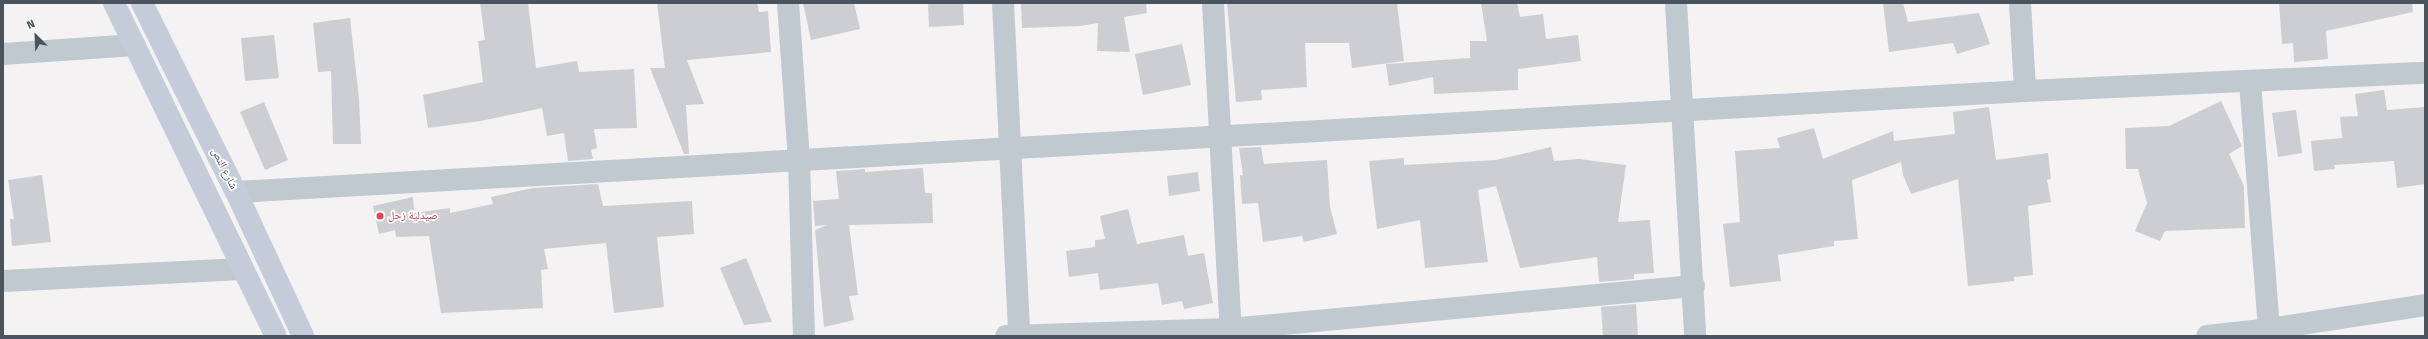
<!DOCTYPE html>
<meta charset="utf-8">
<style>
body{margin:0}
#map{position:relative;width:2428px;height:339px;overflow:hidden;background:#f4f2f2;font-family:"Fira Sans","Noto Naskh Arabic",sans-serif}
div>[style]{position:absolute}
.building>*{inset:0;background:#ccced4}
.minor>*{height:22px;margin:-11px;padding:0 11px;transform-origin:11px;border-radius:11px;background:#c0c8d0}
.tertiary>*{height:22px;margin:-11px;padding:0 11px;transform-origin:11px;border-radius:11px;background:#c0c8d0}
.secondary>*{height:22px;margin:-11px;padding:0 11px;transform-origin:11px;border-radius:11px;background:#c3ccd8}
.dots>*{width:11px;height:11px;translate:-50% -50%;box-sizing:border-box;border:2px solid #fff;border-radius:50%}
span{translate:-50% -50%;white-space:nowrap;text-align:center;line-height:1.15;-webkit-text-stroke:3.5px #fff;paint-order:stroke}
.street-label{font-size:11px;color:#49545f}
.health-label{font-size:11px;color:#be3a42}
.left{translate:0 -50%;text-align:left}
.frame{position:absolute;inset:0;border:4px solid #49545f;pointer-events:none}
.north{position:absolute;left:16px;top:16px;width:40px;height:40px;-webkit-text-stroke:3px #fff;paint-order:stroke;rotate:336deg;font-size:11px;font-weight:700;line-height:16px;text-align:center;color:#49545f}
.north::after{content:'';display:block;margin:auto;width:14px;height:18px;background:#49545f;clip-path:polygon(50% 0,100% 100%,50% 72%,0 100%)}
</style>
<div id="map">
<div class="building">
<i style="clip-path:polygon(480px 3px,528px 3px,536px 68px,577px 61px,579px 72px,634px 69px,637px 128px,594px 129px,597px 148px,591px 150px,593px 159px,568px 161px,564px 133px,547px 136px,542px 108px,481px 121px,428px 128px,423px 95px,483px 82px,478px 41px,485px 40px)"></i>
<i style="clip-path:polygon(657px 3px,757px 3px,759px 12px,768px 11px,771px 52px,687px 60px,704px 104px,686px 105px,689px 154px,684px 154px,650px 68px,665px 68px)"></i>
<i style="clip-path:polygon(803px 3px,854px 3px,860px 29px,811px 40px)"></i>
<i style="clip-path:polygon(928px 3px,963px 3px,964px 25px,929px 27px)"></i>
<i style="clip-path:polygon(1021px 3px,1146px 3px,1147px 13px,1124px 17px,1130px 52px,1097px 51px,1098px 23px,1080px 26px,1022px 28px)"></i>
<i style="clip-path:polygon(1227px 3px,1397px 3px,1404px 61px,1352px 68px,1349px 43px,1305px 43px,1307px 87px,1261px 90px,1262px 100px,1236px 102px)"></i>
<i style="clip-path:polygon(1481px 3px,1517px 3px,1520px 17px,1543px 14px,1546px 39px,1578px 35px,1581px 61px,1518px 69px,1518px 90px,1434px 94px,1433px 77px,1389px 86px,1386px 64px,1470px 58px,1470px 41px,1487px 41px)"></i>
<i style="clip-path:polygon(1883px 3px,1903px 3px,1908px 22px,1979px 13px,1990px 44px,1957px 54px,1953px 43px,1889px 52px)"></i>
<i style="clip-path:polygon(2279px 3px,2412px 3px,2413px 12px,2326px 31px,2328px 59px,2294px 62px,2293px 43px,2282px 44px)"></i>
<i style="clip-path:polygon(350px 18px,359px 99px,361px 144px,333px 144px,331px 71px,318px 72px,313px 23px)"></i>
<i style="clip-path:polygon(274px 35px,279px 78px,245px 81px,241px 38px)"></i>
<i style="clip-path:polygon(1182px 44px,1191px 85px,1143px 95px,1135px 54px)"></i>
<i style="clip-path:polygon(2384px 90px,2387px 110px,2425px 107px,2425px 184px,2397px 188px,2394px 161px,2334px 165px,2335px 169px,2314px 171px,2311px 141px,2342px 138px,2340px 117px,2358px 116px,2355px 94px)"></i>
<i style="clip-path:polygon(2221px 101px,2242px 146px,2229px 154px,2244px 186px,2245px 228px,2165px 231px,2160px 241px,2135px 231px,2147px 203px,2138px 169px,2126px 169px,2125px 128px,2169px 126px)"></i>
<i style="clip-path:polygon(264px 102px,288px 160px,265px 170px,240px 112px)"></i>
<i style="clip-path:polygon(1989px 107px,1996px 160px,2048px 153px,2051px 179px,2047px 180px,2051px 202px,2028px 206px,2033px 275px,2014px 277px,2014px 281px,1968px 286px,1958px 179px,1911px 194px,1903px 175px,1901px 162px,1852px 180px,1858px 239px,1834px 241px,1834px 246px,1778px 255px,1781px 281px,1730px 287px,1723px 224px,1740px 222px,1735px 151px,1780px 148px,1777px 138px,1814px 128px,1823px 159px,1893px 131px,1894px 141px,1955px 134px,1953px 112px)"></i>
<i style="clip-path:polygon(2296px 110px,2302px 153px,2278px 157px,2272px 113px)"></i>
<i style="clip-path:polygon(1261px 147px,1264px 164px,1327px 160px,1330px 207px,1337px 234px,1304px 242px,1302px 236px,1263px 242px,1258px 203px,1242px 204px,1240px 175px,1243px 175px,1239px 148px)"></i>
<i style="clip-path:polygon(1551px 147px,1554px 161px,1579px 159px,1626px 165px,1618px 222px,1650px 220px,1654px 273px,1634px 274px,1634px 279px,1599px 282px,1597px 257px,1520px 268px,1496px 186px,1478px 190px,1488px 262px,1425px 268px,1420px 220px,1377px 229px,1369px 161px,1404px 158px,1404px 165px,1496px 160px)"></i>
<i style="clip-path:polygon(923px 168px,925px 193px,932px 193px,933px 223px,849px 225px,858px 295px,849px 296px,854px 320px,824px 327px,815px 230px,827px 225px,815px 226px,813px 201px,839px 199px,836px 171px,865px 169px,865px 172px)"></i>
<i style="clip-path:polygon(1198px 172px,1200px 191px,1169px 196px,1167px 176px)"></i>
<i style="clip-path:polygon(42px 175px,51px 242px,12px 246px,10px 219px,14px 219px,8px 180px)"></i>
<i style="clip-path:polygon(598px 184px,603px 206px,692px 201px,694px 234px,657px 237px,664px 307px,614px 313px,606px 243px,544px 249px,548px 269px,541px 270px,543px 308px,441px 313px,429px 236px,396px 237px,395px 230px,379px 234px,373px 206px,413px 197px,414px 213px,450px 208px,450px 213px,493px 204px,491px 197px,533px 188px)"></i>
<i style="clip-path:polygon(1128px 209px,1137px 244px,1184px 235px,1188px 256px,1204px 253px,1213px 303px,1184px 309px,1182px 301px,1162px 305px,1158px 283px,1100px 290px,1098px 273px,1069px 277px,1066px 251px,1095px 247px,1095px 240px,1105px 239px,1100px 216px)"></i>
<i style="clip-path:polygon(746px 258px,772px 322px,744px 325px,720px 268px)"></i>
<i style="clip-path:polygon(1636px 304px,1638px 336px,1603px 336px,1601px 307px)"></i>
</div>
<div class="minor">
<i style="left:788px;top:3px;width:156px;rotate:86deg"></i>
<i style="left:799px;top:159px;width:177px;rotate:88.4deg"></i>
<i style="left:1003px;top:3px;width:333px;rotate:87.2deg"></i>
<i style="left:1213px;top:3px;width:333px;rotate:86.9deg"></i>
<i style="left:1676px;top:3px;width:334px;rotate:86.7deg"></i>
<i style="left:2020px;top:3px;width:88px;rotate:86.7deg"></i>
<i style="left:3px;top:54px;width:132px;rotate:-3.9deg"></i>
<i style="left:2250px;top:82px;width:248px;rotate:85.6deg"></i>
<i style="left:236px;top:192px;width:1792px;rotate:-3.23deg"></i>
<i style="left:2025px;top:91px;width:400px;rotate:-2.6deg"></i>
<i style="left:3px;top:281px;width:239px;rotate:-2.9deg"></i>
<i style="left:1006px;top:336px;width:224px;rotate:-1.8deg"></i>
<i style="left:1230px;top:329px;width:466px;rotate:-5.3deg"></i>
</div>
<div class="tertiary">
<i style="left:2207px;top:336px;width:62px;rotate:-6.4deg"></i>
<i style="left:2269px;top:329px;width:158px;rotate:-8.7deg"></i>
</div>
<div class="secondary">
<i style="left:114px;top:3px;width:370px;rotate:64.1deg"></i>
<i style="left:142px;top:3px;width:211px;rotate:63.6deg"></i>
<i style="left:236px;top:192px;width:159px;rotate:65deg"></i>
</div>
<div class="dots">
<i style="left:380px;top:216px;background:#e0444e"></i>
</div>
<div class="street-label">
<span style="left:224px;top:169px;rotate:63deg">شارع النص</span>
</div>
<div class="health-label">
<span class="left" style="left:388px;top:216px">صيدلية زحل</span>
</div>
<div class="frame"></div>
<div class="north">N</div>
</div>
